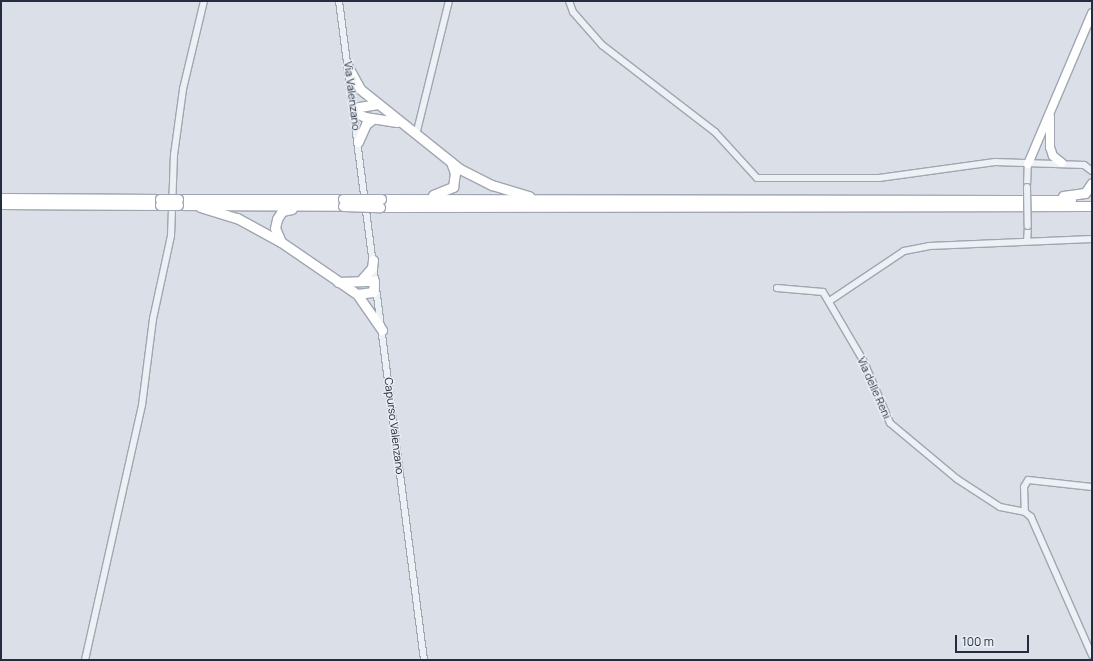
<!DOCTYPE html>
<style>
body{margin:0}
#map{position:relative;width:1093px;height:661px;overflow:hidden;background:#dbdfe7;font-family:Manrope,sans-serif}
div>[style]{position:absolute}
.roads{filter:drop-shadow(1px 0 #a0a6b1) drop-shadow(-1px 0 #a0a6b1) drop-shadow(0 1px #a0a6b1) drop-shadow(0 -1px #a0a6b1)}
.minor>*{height:6px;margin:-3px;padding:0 3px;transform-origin:3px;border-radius:3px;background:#edf0f5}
.major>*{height:8px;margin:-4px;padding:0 4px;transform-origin:4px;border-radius:4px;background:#fff}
.highway>*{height:9px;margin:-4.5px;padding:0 4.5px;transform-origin:4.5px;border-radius:4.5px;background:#fff}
.bridges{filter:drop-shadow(1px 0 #a0a6b1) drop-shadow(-1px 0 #a0a6b1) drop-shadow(0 1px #a0a6b1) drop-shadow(0 -1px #a0a6b1)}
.minor-bridge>*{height:6px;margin:-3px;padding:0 3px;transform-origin:3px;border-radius:3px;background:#edf0f5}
.highway-bridge>*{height:9px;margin:-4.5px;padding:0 4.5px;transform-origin:4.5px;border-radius:4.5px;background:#fff}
span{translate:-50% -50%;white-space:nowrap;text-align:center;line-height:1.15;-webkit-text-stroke:3px #eaeef4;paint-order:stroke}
.street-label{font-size:11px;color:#242d3d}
.frame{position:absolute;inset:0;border:2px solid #242d3d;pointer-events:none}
.scale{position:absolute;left:955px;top:635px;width:74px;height:18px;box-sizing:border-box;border:2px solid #242d3d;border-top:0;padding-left:5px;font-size:12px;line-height:14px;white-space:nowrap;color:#242d3d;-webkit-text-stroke:3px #eaeef4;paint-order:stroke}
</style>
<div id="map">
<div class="roads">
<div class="minor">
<i style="left:339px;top:1px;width:664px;rotate:82.65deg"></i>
<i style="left:569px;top:1px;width:12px;rotate:70deg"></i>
<i style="left:573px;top:12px;width:44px;rotate:48.7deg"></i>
<i style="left:602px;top:45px;width:143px;rotate:37.6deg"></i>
<i style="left:715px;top:132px;width:62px;rotate:47.6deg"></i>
<i style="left:757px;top:178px;width:122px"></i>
<i style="left:879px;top:178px;width:117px;rotate:-7.9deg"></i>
<i style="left:995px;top:162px;width:89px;rotate:1.9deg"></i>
<i style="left:1084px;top:165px;width:10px;rotate:37deg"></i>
<i style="left:416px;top:135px;width:138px;rotate:-76.2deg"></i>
<i style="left:1027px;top:187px;width:23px;rotate:-88deg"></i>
<i style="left:1027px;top:241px;width:15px;rotate:-86deg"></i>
<i style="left:777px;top:288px;width:46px;rotate:5deg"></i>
<i style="left:823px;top:292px;width:81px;rotate:59.6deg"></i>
<i style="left:864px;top:362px;width:66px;rotate:66.9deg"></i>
<i style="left:890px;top:423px;width:87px;rotate:39.9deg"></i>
<i style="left:957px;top:479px;width:51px;rotate:33.1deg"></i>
<i style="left:1000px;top:507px;width:25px;rotate:11deg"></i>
<i style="left:831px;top:300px;width:88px;rotate:-33.9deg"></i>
<i style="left:904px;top:251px;width:25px;rotate:-11deg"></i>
<i style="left:929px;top:246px;width:163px;rotate:-2.5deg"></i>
<i style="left:1092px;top:487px;width:64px;rotate:-173.8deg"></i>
<i style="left:1028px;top:480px;width:8px;rotate:120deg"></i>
<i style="left:1024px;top:487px;width:25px;rotate:88deg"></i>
<i style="left:1025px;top:512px;width:8px;rotate:40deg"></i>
<i style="left:1031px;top:517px;width:151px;rotate:66.2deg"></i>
<i style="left:85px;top:660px;width:261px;rotate:-77.4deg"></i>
<i style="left:142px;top:405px;width:87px;rotate:-82.7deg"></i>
<i style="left:153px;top:319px;width:85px;rotate:-77.8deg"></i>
<i style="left:171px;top:236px;width:81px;rotate:-87.9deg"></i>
<i style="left:174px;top:155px;width:67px;rotate:-82.2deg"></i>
<i style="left:183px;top:89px;width:90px;rotate:-76.6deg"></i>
</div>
<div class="major">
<i style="left:1050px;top:117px;width:30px;rotate:90deg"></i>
<i style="left:1050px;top:147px;width:9px;rotate:72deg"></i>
<i style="left:1053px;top:156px;width:11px;rotate:38deg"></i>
<i style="left:1028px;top:164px;width:164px;rotate:-67deg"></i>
</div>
<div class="highway">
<i style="left:348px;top:67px;width:25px;rotate:61deg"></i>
<i style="left:360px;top:89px;width:128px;rotate:38.7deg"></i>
<i style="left:460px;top:169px;width:36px;rotate:27deg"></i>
<i style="left:492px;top:185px;width:39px;rotate:17deg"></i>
<i style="left:378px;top:104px;width:19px;rotate:171deg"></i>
<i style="left:359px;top:107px;width:7px;rotate:135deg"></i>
<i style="left:354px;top:112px;width:12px;rotate:24deg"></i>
<i style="left:365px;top:117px;width:32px;rotate:9deg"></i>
<i style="left:358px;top:142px;width:20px;rotate:-66deg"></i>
<i style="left:366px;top:124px;width:9px;rotate:-36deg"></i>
<i style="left:433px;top:195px;width:22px;rotate:-22deg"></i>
<i style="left:453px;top:187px;width:14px;rotate:-82deg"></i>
<i style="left:455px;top:173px;width:12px;rotate:-110deg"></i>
<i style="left:1063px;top:196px;width:22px;rotate:-8deg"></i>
<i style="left:1085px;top:193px;width:12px;rotate:-55deg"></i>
<i style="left:1px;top:198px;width:159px;rotate:0.4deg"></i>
<i style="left:178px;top:199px;width:165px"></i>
<i style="left:381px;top:199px;width:690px;rotate:0.08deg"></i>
<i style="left:1px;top:204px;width:159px;rotate:0.4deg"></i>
<i style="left:178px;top:205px;width:165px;rotate:0.3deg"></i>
<i style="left:200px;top:207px;width:39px;rotate:17deg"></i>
<i style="left:237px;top:218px;width:50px;rotate:28.6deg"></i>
<i style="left:281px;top:242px;width:92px;rotate:34.4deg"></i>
<i style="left:357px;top:294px;width:44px;rotate:55.2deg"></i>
<i style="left:380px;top:207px;width:712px;rotate:-0.08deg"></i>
<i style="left:281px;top:242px;width:15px;rotate:-113deg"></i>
<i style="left:275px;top:228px;width:9px;rotate:-77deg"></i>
<i style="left:277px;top:219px;width:9px;rotate:-58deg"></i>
<i style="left:282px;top:211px;width:10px;rotate:-11deg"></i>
<i style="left:362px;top:279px;width:15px;rotate:-48deg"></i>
<i style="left:372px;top:268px;width:8px;rotate:-83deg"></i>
<i style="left:338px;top:282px;width:36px;rotate:-2deg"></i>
<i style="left:374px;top:281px;width:11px;rotate:95deg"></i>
<i style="left:373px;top:292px;width:16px;rotate:173deg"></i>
</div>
</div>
<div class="bridges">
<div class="minor-bridge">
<i style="left:1027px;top:187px;width:39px;rotate:89deg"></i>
</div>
<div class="highway-bridge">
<i style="left:160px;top:199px;width:18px"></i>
<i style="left:343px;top:199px;width:38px"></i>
<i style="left:160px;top:205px;width:18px"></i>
<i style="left:343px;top:206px;width:37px;rotate:2deg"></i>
</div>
</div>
<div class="street-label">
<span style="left:352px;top:96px;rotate:83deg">Via Valenzano</span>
<span style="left:874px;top:388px;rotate:66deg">Via delle Reni</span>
<span style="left:394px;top:426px;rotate:83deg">Capurso Valenzano</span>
</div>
<div class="frame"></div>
<div class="scale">100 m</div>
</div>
